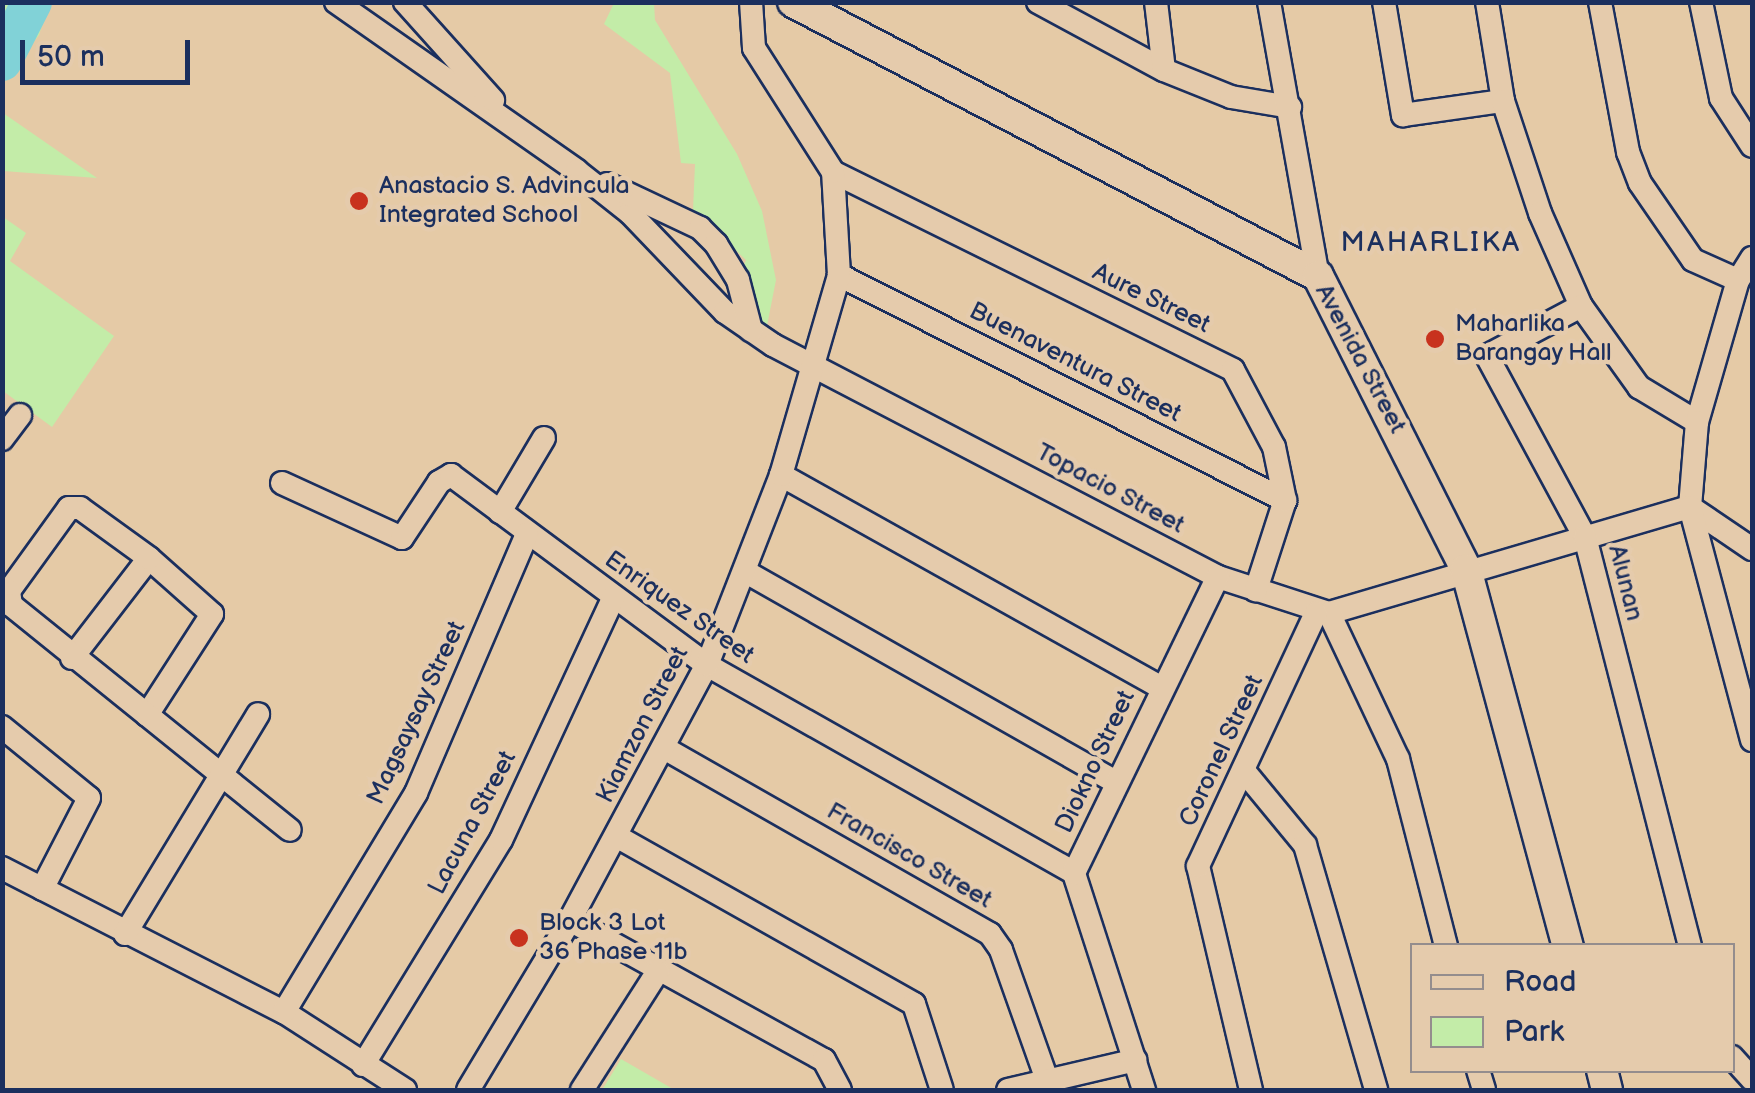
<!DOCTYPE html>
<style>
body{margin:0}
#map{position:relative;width:1755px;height:1093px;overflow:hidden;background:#e5caa6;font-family:"Balsamiq Sans",sans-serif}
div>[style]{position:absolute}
.green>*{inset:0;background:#c3eca8}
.river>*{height:40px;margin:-20px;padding:0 20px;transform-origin:20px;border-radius:20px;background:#81d2d7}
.roads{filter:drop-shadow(2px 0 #1b2f5e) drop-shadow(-2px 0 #1b2f5e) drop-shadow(0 2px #1b2f5e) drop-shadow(0 -2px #1b2f5e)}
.minor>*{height:22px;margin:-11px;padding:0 11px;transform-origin:11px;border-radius:11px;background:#e5cbac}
.tertiary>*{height:30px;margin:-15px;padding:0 15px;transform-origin:15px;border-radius:15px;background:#e5cbac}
.dots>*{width:28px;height:28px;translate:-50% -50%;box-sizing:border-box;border:5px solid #e5cbac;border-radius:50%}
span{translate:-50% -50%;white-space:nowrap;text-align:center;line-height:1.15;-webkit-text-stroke:9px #e5cbac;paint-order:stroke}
.poi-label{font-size:25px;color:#1b2f5e}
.left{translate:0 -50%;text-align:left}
.street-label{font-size:25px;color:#1b2f5e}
.neighbourhood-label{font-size:28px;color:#1b2f5e;letter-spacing:2.5px}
.frame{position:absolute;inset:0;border:5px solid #1b2f5e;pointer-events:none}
.legend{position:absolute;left:1410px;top:943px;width:325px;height:130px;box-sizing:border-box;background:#e5cbac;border:2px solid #948d8d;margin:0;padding:12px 18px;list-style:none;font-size:30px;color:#1b2f5e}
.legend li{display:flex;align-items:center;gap:20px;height:50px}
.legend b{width:50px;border:2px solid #948d8d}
.scale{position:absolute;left:20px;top:40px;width:170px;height:45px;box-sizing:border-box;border:5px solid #1b2f5e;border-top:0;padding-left:12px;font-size:30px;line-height:35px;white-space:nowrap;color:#1b2f5e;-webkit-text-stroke:8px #e5cbac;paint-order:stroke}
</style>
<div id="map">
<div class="green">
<i style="clip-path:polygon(3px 2px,49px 3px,39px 35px,3px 81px)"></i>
<i style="clip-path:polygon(614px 3px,654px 3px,655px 20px,737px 154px,762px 211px,776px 280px,766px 331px,731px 296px,746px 260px,693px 210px,695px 164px,681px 163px,670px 73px,604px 24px)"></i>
<i style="clip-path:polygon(3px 113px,97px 178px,3px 171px)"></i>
<i style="clip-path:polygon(3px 217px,26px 233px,10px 261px,114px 336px,52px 427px,3px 391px)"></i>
<i style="clip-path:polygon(621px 1059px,673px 1089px,672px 1090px,602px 1090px)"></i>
</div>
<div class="river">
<i style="left:2px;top:61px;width:66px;rotate:-63deg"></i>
</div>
<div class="roads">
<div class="minor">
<i style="left:336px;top:2px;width:294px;rotate:35deg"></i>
<i style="left:577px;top:171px;width:68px;rotate:38.4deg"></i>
<i style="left:630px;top:213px;width:137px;rotate:46.2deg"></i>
<i style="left:725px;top:312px;width:58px;rotate:34.5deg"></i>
<i style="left:773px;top:345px;width:502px;rotate:27.54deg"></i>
<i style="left:1218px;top:577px;width:117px;rotate:18deg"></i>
<i style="left:1329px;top:613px;width:376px;rotate:-16.4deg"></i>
<i style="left:1690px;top:507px;width:75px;rotate:34.1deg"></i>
<i style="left:405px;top:2px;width:132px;rotate:48.1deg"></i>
<i style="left:1038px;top:2px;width:143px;rotate:28.4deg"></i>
<i style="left:1164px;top:70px;width:72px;rotate:21.9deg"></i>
<i style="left:1231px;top:97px;width:60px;rotate:9.6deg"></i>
<i style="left:1156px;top:2px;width:68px;rotate:83.3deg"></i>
<i style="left:1269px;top:2px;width:278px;rotate:79.9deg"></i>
<i style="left:1384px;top:2px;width:115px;rotate:80.5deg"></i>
<i style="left:1403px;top:115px;width:101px;rotate:-8deg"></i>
<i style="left:1487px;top:2px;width:100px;rotate:80.8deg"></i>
<i style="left:1503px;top:101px;width:118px;rotate:71.7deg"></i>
<i style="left:1540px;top:213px;width:102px;rotate:66.2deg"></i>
<i style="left:1581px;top:306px;width:100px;rotate:54.4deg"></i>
<i style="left:1639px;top:387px;width:68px;rotate:31.1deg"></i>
<i style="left:1600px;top:2px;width:153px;rotate:79.4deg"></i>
<i style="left:1628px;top:152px;width:33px;rotate:69deg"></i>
<i style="left:1640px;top:183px;width:93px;rotate:55.5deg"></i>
<i style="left:1693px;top:260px;width:49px;rotate:24deg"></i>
<i style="left:1701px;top:2px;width:98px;rotate:78.2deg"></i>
<i style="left:1721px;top:98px;width:57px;rotate:57.1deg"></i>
<i style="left:833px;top:172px;width:446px;rotate:26.3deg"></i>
<i style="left:1233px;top:370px;width:87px;rotate:62deg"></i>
<i style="left:1274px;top:447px;width:54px;rotate:78.3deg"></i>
<i style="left:1285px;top:500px;width:95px;rotate:107.9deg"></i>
<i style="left:607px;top:184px;width:103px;rotate:25.3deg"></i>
<i style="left:700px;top:228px;width:23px;rotate:45deg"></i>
<i style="left:716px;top:244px;width:42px;rotate:58.6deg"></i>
<i style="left:738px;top:280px;width:52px;rotate:75.4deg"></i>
<i style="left:1752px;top:258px;width:26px;rotate:122deg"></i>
<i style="left:1738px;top:280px;width:148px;rotate:106.1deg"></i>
<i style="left:1697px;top:422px;width:85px;rotate:94.7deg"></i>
<i style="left:1690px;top:507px;width:241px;rotate:75.1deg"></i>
<i style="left:839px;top:275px;width:500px;rotate:26.8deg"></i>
<i style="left:1581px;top:306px;width:106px;rotate:152deg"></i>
<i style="left:1487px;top:356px;width:206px;rotate:61.6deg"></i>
<i style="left:1585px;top:537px;width:422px;rotate:75.6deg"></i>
<i style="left:2px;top:439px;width:30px;rotate:-53deg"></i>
<i style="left:781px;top:475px;width:435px;rotate:29.2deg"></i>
<i style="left:282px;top:483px;width:132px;rotate:24.6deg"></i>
<i style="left:402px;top:538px;width:67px;rotate:-56.5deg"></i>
<i style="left:439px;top:482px;width:14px;rotate:-30deg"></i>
<i style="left:451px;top:475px;width:319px;rotate:36.6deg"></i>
<i style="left:707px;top:665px;width:422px;rotate:29.5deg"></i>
<i style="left:500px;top:512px;width:86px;rotate:-59.3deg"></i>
<i style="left:746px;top:572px;width:425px;rotate:29.6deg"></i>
<i style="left:1329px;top:613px;width:161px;rotate:64.7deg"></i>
<i style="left:1398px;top:759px;width:193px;rotate:75.6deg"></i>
<i style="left:72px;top:658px;width:126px;rotate:-52.4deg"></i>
<i style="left:147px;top:715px;width:120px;rotate:-57.2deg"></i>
<i style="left:212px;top:614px;width:84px;rotate:-138.4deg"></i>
<i style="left:149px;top:558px;width:85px;rotate:-144.1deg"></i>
<i style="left:80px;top:508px;width:11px;rotate:180deg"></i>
<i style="left:69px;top:508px;width:102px;rotate:125.9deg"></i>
<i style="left:9px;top:591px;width:14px;rotate:82deg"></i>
<i style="left:11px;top:605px;width:358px;rotate:38.9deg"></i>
<i style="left:2px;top:727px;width:112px;rotate:39.2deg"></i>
<i style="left:89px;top:798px;width:102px;rotate:117.3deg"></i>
<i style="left:664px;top:748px;width:375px;rotate:29.7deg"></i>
<i style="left:990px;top:934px;width:19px;rotate:55deg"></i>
<i style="left:1001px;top:950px;width:138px;rotate:70.5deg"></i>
<i style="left:1244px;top:771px;width:96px;rotate:50.5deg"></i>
<i style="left:1305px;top:845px;width:255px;rotate:73.8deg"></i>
<i style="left:616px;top:836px;width:342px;rotate:29.4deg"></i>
<i style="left:914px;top:1004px;width:90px;rotate:72deg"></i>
<i style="left:2px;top:868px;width:317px;rotate:27.1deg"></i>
<i style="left:284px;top:1012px;width:144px;rotate:32.8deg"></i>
<i style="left:570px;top:920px;width:290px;rotate:28.9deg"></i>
<i style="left:824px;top:1060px;width:34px;rotate:62deg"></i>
<i style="left:125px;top:934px;width:257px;rotate:-58.8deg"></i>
<i style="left:284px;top:1012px;width:256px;rotate:-58.9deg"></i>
<i style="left:416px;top:793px;width:282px;rotate:-66.8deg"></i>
<i style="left:1732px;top:1057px;width:30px;rotate:48deg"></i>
<i style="left:363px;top:1065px;width:264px;rotate:-58.5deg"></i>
<i style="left:501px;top:840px;width:268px;rotate:-65.1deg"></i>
<i style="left:1478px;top:1070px;width:21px;rotate:73deg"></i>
<i style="left:468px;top:1090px;width:198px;rotate:-59deg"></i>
<i style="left:570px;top:920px;width:289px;rotate:-61.8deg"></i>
<i style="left:707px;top:665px;width:204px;rotate:-68.7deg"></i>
<i style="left:781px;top:475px;width:208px;rotate:-73.8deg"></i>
<i style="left:839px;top:275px;width:103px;rotate:-93.3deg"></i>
<i style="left:833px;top:172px;width:147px;rotate:-122.5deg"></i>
<i style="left:754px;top:48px;width:46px;rotate:-93.7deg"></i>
<i style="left:582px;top:1090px;width:141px;rotate:-57.4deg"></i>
<i style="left:1008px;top:1090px;width:131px;rotate:-13.2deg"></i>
<i style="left:1144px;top:1090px;width:228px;rotate:-107.9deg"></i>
<i style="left:1074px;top:873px;width:329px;rotate:-64.1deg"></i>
<i style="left:1251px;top:1090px;width:230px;rotate:-103.3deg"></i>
<i style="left:1198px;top:866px;width:279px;rotate:-65deg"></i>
</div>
<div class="tertiary">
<i style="left:793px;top:2px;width:592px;rotate:27.56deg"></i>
<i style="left:1318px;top:276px;width:328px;rotate:63.2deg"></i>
<i style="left:1466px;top:569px;width:391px;rotate:74.9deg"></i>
<i style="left:1602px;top:1070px;width:21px;rotate:76deg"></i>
</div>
</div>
<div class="dots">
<i style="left:359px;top:201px;background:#c8321e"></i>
<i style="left:1435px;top:339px;background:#c8321e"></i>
<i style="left:519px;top:938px;background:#c8321e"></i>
</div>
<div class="poi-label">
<span class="left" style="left:379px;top:201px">Anastacio S. Advincula<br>Integrated School</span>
<span class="left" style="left:1455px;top:339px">Maharlika<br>Barangay Hall</span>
<span class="left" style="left:539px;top:938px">Block 3 Lot<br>36 Phase 11b</span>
</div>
<div class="street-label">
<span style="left:1151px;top:299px;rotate:26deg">Aure Street</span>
<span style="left:1360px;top:359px;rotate:62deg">Avenida Street</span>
<span style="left:1075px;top:363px;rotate:27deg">Buenaventura Street</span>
<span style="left:1110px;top:489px;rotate:28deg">Topacio Street</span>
<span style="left:1625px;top:583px;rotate:76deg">Alunan</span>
<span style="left:679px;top:608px;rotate:35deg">Enriquez Street</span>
<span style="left:417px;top:713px;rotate:-65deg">Magsaysay Street</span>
<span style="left:643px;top:725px;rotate:-63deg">Kiamzon Street</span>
<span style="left:1222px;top:751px;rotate:-65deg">Coronel Street</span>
<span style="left:1096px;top:762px;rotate:-65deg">Diokno Street</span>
<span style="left:473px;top:823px;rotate:-62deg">Lacuna Street</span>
<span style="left:909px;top:856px;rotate:30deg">Francisco Street</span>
</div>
<div class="neighbourhood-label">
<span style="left:1431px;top:243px">MAHARLIKA</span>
</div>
<div class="frame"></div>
<ul class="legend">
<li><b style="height:12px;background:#e5cbac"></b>Road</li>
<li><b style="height:28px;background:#c3eca8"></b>Park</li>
</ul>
<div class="scale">50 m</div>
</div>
